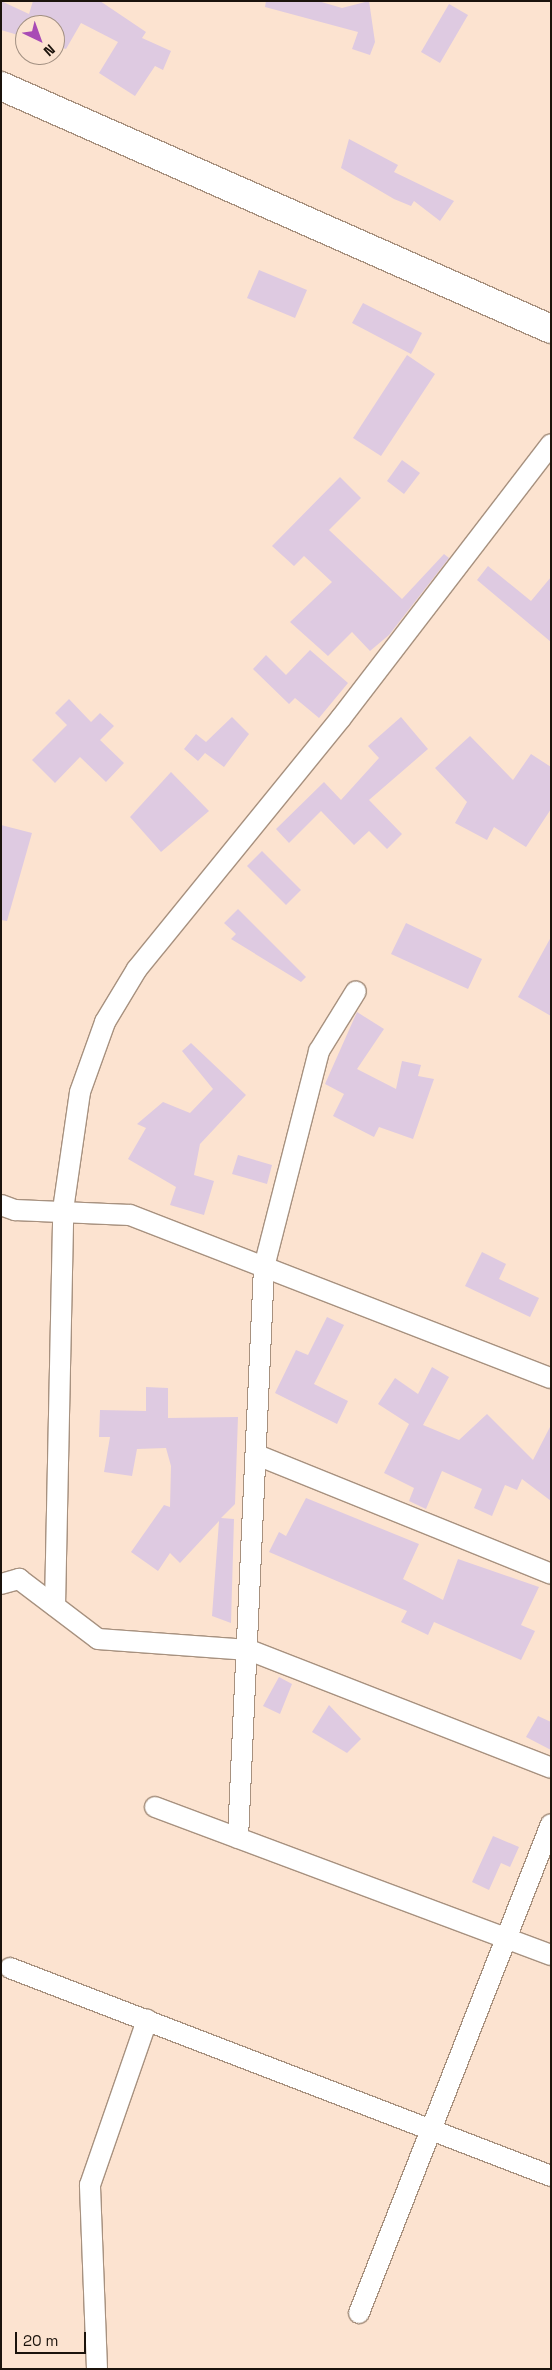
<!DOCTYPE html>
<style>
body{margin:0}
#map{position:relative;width:552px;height:2370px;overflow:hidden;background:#fce3d0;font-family:"Space Grotesk",sans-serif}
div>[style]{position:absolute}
.building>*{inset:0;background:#decae1}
.roads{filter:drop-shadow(1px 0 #a7917f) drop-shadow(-1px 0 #a7917f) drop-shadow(0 1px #a7917f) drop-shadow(0 -1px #a7917f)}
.street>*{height:20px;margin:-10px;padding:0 10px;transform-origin:10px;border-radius:10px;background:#fff}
.primary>*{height:28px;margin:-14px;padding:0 14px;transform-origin:14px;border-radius:14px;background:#fff}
span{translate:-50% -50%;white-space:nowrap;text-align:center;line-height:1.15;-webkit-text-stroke:4.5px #fce3d0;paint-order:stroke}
.frame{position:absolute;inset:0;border:2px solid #1b130c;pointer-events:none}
.north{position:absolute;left:15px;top:15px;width:50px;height:50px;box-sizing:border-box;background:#fce3d0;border:1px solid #a29082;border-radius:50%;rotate:138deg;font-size:14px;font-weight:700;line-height:20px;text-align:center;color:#1b130c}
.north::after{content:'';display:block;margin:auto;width:18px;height:22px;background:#a84bb5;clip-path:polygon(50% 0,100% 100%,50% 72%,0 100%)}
.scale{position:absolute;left:15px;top:2332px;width:71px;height:22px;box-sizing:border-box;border:2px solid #1b130c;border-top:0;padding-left:6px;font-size:15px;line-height:18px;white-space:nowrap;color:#1b130c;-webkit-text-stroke:4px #fce3d0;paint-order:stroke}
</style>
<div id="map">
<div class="building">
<i style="clip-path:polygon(1px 1px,29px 14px,33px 1px,100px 1px,146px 32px,142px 38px,171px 51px,163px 70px,155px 66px,135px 96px,99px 73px,118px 42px,81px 23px,66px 49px,55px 46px,55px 25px,25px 25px,25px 37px,1px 30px)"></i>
<i style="clip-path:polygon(266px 1px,318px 1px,342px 8px,369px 1px,375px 42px,370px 55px,352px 49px,358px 32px,265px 7px)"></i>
<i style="clip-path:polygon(449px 4px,468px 15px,440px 63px,421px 52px)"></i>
<i style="clip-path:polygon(349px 139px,398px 165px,394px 172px,454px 201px,440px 221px,414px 201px,411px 206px,394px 199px,341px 168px)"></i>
<i style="clip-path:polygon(259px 270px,307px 290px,295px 318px,247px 298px)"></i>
<i style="clip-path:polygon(363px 303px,422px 333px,411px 354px,352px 323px)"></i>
<i style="clip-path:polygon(407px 355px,435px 374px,381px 456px,353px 438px)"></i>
<i style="clip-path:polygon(402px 460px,420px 473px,404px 494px,387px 481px)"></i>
<i style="clip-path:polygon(340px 477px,361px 498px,329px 530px,402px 599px,444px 554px,449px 558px,389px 635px,370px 651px,352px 632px,328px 656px,290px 622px,332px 582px,304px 556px,294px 566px,272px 546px)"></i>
<i style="clip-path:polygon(488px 566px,531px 601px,551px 577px,551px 642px,477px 580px)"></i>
<i style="clip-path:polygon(310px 650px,348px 683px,319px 718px,295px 698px,289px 704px,253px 669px,266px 655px,286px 675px)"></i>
<i style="clip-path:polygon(69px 699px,91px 722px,100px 713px,114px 726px,100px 740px,124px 763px,106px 782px,80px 757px,55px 783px,32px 760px,67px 725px,55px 713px)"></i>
<i style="clip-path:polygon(232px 717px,249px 734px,224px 767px,205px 753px,198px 761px,184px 749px,196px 734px,206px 742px)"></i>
<i style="clip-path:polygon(401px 717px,428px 749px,369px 800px,402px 834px,387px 849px,369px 831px,354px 845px,321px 811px,289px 843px,276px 829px,324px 782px,341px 800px,379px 758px,368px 746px)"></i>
<i style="clip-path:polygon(470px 736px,513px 780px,531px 754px,551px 767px,551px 809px,526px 847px,494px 827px,487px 840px,455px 823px,467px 802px,435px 768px)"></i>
<i style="clip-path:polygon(171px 772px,209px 811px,161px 852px,130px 817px)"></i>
<i style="clip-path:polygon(1px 825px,32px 833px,7px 921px,1px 920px)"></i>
<i style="clip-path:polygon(262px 851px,301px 890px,286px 905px,247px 866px)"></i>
<i style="clip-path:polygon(238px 909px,306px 977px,301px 982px,231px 939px,236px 934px,224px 923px)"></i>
<i style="clip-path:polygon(406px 923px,482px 959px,468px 989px,391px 954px)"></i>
<i style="clip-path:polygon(551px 937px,551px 1016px,518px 997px)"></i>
<i style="clip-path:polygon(357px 1012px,384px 1029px,357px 1069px,396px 1089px,402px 1061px,421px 1065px,418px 1076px,434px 1079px,413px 1139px,379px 1127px,374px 1137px,333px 1116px,344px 1094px,325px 1084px)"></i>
<i style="clip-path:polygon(191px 1043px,246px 1095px,200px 1144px,194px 1175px,214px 1181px,204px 1215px,170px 1205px,176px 1187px,128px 1159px,146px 1128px,137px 1124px,163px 1102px,190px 1113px,213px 1089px,182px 1051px)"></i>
<i style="clip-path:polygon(238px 1155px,272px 1165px,267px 1184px,232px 1174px)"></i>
<i style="clip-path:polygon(482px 1252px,506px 1264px,499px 1279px,539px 1298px,530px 1317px,465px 1286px)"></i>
<i style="clip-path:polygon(327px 1317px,344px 1325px,314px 1384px,348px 1401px,337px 1424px,275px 1393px,296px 1350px,308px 1355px)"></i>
<i style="clip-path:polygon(432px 1367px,449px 1377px,423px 1425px,459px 1440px,487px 1414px,533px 1460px,551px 1425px,551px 1501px,522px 1479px,517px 1490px,505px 1485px,492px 1516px,474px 1508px,482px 1489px,442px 1471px,426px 1509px,409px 1501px,414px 1488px,384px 1473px,409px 1424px,378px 1404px,395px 1378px,418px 1394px)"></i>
<i style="clip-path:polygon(146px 1387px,168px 1388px,168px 1418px,238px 1417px,235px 1504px,221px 1518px,234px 1519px,231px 1623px,212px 1616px,219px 1521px,180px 1563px,170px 1553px,158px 1571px,131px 1552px,164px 1505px,170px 1507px,171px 1466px,166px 1448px,137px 1449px,132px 1476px,104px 1472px,110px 1437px,99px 1437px,100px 1410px,146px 1411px)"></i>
<i style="clip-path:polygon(306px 1498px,419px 1544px,403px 1579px,443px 1600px,458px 1559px,539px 1587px,521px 1625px,535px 1631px,521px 1660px,434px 1622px,428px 1635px,401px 1622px,407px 1611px,269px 1552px,279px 1532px,286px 1536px)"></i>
<i style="clip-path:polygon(279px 1677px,292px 1684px,280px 1714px,263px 1706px)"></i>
<i style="clip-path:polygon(329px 1705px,361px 1739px,347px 1753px,312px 1732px)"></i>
<i style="clip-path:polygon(538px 1716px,551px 1722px,551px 1750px,526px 1737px)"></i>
<i style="clip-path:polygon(493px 1836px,519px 1847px,510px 1867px,501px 1863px,489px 1890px,472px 1882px)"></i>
</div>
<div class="roads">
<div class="street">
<i style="left:1px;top:1205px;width:15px;rotate:20deg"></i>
<i style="left:15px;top:1210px;width:115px;rotate:2.5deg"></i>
<i style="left:130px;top:1215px;width:451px;rotate:21.2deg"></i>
<i style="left:257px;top:1455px;width:317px;rotate:22deg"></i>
<i style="left:1px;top:1584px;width:19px;rotate:-16deg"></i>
<i style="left:19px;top:1579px;width:99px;rotate:37.2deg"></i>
<i style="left:98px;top:1639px;width:151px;rotate:4.2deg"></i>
<i style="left:249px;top:1650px;width:324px;rotate:21.3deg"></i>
<i style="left:55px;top:1606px;width:396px;rotate:-88.8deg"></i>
<i style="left:63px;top:1210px;width:119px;rotate:-81.8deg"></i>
<i style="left:80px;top:1092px;width:74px;rotate:-70.3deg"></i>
<i style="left:105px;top:1022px;width:62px;rotate:-58.9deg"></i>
<i style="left:137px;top:969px;width:323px;rotate:-50.9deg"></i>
<i style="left:341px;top:718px;width:345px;rotate:-52.5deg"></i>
<i style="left:155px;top:1807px;width:423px;rotate:20.5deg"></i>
<i style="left:238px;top:1838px;width:572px;rotate:-87.39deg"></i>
<i style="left:264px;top:1267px;width:223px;rotate:-75.7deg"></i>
<i style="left:319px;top:1051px;width:70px;rotate:-58.3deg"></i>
<i style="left:10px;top:1968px;width:580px;rotate:21.03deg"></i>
<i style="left:359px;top:2313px;width:525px;rotate:-68.56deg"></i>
<i style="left:97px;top:2369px;width:184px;rotate:-92.2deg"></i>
<i style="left:90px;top:2185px;width:175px;rotate:-70.9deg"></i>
</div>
<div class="primary">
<i style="left:1px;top:86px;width:601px;rotate:23.84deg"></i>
</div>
</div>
<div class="frame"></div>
<div class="north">N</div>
<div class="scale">20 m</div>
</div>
